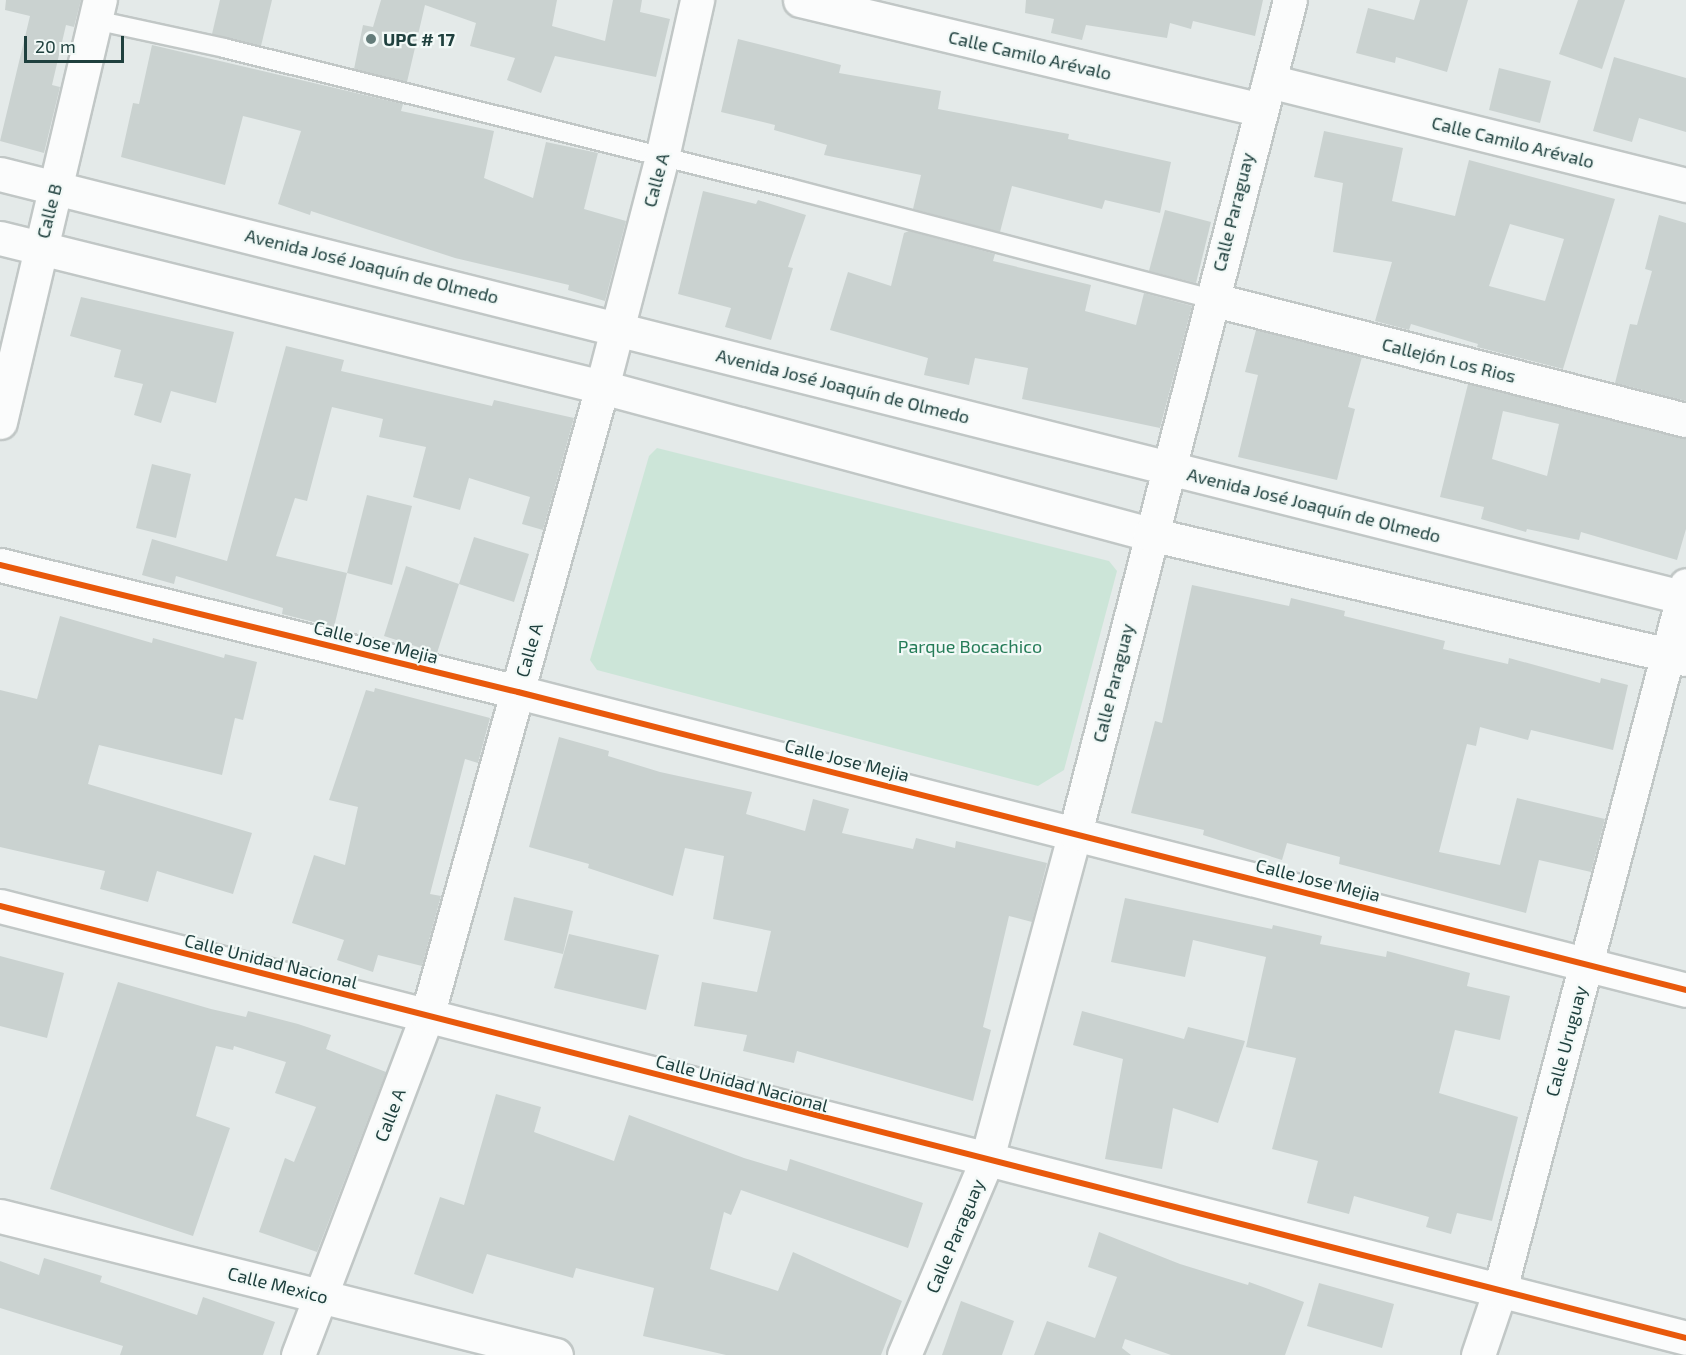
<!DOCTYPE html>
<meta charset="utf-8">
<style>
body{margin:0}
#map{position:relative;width:1686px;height:1355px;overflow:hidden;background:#e4eae9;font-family:"Exo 2",sans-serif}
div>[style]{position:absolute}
.green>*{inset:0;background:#cce5d8}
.building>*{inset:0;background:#cad2d0}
.roads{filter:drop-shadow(2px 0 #c1c7c6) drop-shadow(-2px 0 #c1c7c6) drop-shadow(0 2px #c1c7c6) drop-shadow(0 -2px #c1c7c6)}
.lane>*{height:18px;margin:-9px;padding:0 9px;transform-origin:9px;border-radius:9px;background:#fbfcfc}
.street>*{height:33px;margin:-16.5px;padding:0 16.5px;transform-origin:16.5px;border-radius:16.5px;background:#fbfcfc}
.secondary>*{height:33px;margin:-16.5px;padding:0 16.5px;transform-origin:16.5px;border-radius:16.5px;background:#fbfcfc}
.cycleway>*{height:6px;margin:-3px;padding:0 3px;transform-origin:3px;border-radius:3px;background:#e8590c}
.dots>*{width:16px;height:16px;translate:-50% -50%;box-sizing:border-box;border:3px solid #f2f9f7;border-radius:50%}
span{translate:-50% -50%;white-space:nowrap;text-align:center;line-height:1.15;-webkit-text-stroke:4.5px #f2f9f7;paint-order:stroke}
.poi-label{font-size:18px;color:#1f403e;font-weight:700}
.left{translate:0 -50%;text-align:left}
.street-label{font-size:18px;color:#1f403e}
.park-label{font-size:18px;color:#257c58}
.scale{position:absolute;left:24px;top:36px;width:100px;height:27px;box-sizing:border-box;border:3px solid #1f403e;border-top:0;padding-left:8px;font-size:18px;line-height:21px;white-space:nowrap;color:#1f403e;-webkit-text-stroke:4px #f2f9f7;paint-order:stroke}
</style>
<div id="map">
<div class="green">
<i style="clip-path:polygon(657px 448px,1109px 561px,1117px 571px,1064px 770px,1038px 786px,597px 670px,590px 660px,649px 456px)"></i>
</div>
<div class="building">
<i style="clip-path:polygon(6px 0,81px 0,74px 27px,66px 25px,52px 85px,60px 87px,44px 153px,0 141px,30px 16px,5px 10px)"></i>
<i style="clip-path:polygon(220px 0,272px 0,261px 46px,212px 34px)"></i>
<i style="clip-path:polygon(381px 0,557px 0,552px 26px,605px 41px,613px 0,642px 0,640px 12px,670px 19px,656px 77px,555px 56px,541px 93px,507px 80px,515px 58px,470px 46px,476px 23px,425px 5px,407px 82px,354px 69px,363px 25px,373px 27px)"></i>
<i style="clip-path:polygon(1026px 0,1263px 0,1255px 36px,1193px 21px,1191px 29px,1170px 23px,1167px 38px,1086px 25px,1082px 40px,1051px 33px,1054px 19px,1025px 13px)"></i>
<i style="clip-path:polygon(1420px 0,1468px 0,1447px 72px,1396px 57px,1395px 63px,1356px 53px,1368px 8px,1414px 20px)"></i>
<i style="clip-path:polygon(1578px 0,1625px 0,1602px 69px,1559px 54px)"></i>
<i style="clip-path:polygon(738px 39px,841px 65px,839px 73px,941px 91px,938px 109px,1069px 134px,1068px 139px,1171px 162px,1160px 213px,1105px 200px,1102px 209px,1012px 186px,1000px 232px,913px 209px,921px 175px,824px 155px,827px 145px,774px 130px,775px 125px,721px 112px)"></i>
<i style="clip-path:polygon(152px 45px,403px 104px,401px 111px,494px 131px,484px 178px,533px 198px,546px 142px,598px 153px,584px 209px,626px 221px,605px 301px,568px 290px,569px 285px,455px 258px,311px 211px,310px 215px,278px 204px,301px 131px,243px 116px,225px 185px,121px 157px,133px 103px,139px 104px)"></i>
<i style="clip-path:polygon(1614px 57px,1686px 78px,1686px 132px,1639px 118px,1632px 142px,1593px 131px)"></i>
<i style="clip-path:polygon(1499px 68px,1551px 81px,1540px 123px,1489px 110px)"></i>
<i style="clip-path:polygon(evenodd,1324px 131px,1403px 148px,1392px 201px,1455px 216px,1469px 160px,1615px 199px,1563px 369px,1477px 347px,1478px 344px,1411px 324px,1409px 330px,1375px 321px,1392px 262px,1333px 252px,1343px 183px,1314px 177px,1324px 131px,1510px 224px,1564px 239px,1545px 301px,1489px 286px,1510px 224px)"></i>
<i style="clip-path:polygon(703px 191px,756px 204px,758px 200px,806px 215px,788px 267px,793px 268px,771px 340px,725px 327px,731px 308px,678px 294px)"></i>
<i style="clip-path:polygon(1165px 210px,1211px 222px,1196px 283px,1149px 271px)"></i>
<i style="clip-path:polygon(1659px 215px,1686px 223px,1686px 401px,1615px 383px,1630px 324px,1637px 325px,1652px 271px,1645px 269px)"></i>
<i style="clip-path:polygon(909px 231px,995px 254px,993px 261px,1091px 285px,1085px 311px,1136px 325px,1144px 293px,1192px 306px,1160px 428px,1022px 399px,1028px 368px,975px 358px,969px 385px,924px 375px,928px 358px,830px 330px,848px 272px,891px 286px,904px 233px)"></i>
<i style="clip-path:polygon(81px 297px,234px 332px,216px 403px,171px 391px,161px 423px,134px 415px,143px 384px,114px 377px,121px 350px,70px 336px)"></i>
<i style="clip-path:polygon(1256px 330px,1362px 357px,1348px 407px,1355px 409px,1337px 480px,1238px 457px,1258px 375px,1245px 372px)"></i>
<i style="clip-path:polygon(286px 346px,344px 360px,341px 371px,492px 406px,494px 400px,574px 418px,543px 530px,522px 524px,530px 497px,469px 478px,460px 510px,413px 497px,426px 447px,379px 437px,383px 419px,332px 407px,307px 501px,295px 498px,276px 556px,347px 573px,334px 627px,282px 614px,283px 608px,176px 576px,174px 584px,142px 575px,152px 539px,227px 561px)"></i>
<i style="clip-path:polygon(evenodd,1468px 384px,1686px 438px,1686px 529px,1677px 560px,1581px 532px,1579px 540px,1527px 529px,1526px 532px,1481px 519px,1484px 507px,1440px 497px,1468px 384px,1503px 411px,1559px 424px,1547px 476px,1492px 459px,1503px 411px)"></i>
<i style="clip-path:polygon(152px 464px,191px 474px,176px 538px,136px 528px)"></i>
<i style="clip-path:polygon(367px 495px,412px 506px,392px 585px,347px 573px)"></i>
<i style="clip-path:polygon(474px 537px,529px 554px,514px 602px,459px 584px)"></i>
<i style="clip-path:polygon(406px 566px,459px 584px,437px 653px,384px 636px)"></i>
<i style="clip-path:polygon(1192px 585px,1289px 606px,1291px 598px,1345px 611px,1344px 616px,1445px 641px,1443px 649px,1508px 664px,1509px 658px,1600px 683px,1601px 678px,1628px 685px,1613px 750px,1531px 730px,1528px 740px,1480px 727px,1476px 746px,1467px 744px,1439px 852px,1500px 865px,1517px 798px,1605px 819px,1591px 872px,1539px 860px,1526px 913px,1339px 864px,1340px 857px,1287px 843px,1282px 860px,1203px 835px,1204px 830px,1131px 813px,1155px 721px,1162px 723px)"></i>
<i style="clip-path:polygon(60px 616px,152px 643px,153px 638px,224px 658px,225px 654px,257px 662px,243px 720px,235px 718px,222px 775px,99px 745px,88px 784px,252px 833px,233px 894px,157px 871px,148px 902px,100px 889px,105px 871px,0 847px,0 690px,37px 699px)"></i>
<i style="clip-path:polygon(375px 688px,490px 718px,478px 763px,465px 759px,430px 894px,441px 896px,422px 966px,378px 955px,373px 972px,337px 960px,344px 940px,292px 923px,314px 855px,345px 865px,358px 807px,329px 800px,366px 690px,374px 692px)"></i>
<i style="clip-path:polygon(559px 737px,609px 751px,608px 756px,660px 772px,752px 792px,746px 814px,805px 831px,813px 799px,849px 809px,842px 833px,913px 849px,916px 838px,955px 848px,956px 841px,1047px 863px,1032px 922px,1009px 916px,983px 1027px,991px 1030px,973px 1101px,797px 1051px,794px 1063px,743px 1051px,747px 1035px,694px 1026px,702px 982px,757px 992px,771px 931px,713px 919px,724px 856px,685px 848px,673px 896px,588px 868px,589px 864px,529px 847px)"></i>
<i style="clip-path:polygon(514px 897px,573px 911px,563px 954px,504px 940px)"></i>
<i style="clip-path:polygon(1125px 898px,1272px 929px,1273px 925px,1322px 936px,1320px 944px,1386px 957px,1387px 951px,1470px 973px,1467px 986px,1510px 996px,1500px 1040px,1455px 1030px,1439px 1093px,1518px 1117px,1492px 1221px,1457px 1213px,1451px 1234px,1426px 1227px,1429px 1217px,1354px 1196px,1349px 1214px,1307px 1203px,1318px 1161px,1272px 1149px,1296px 1058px,1246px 1047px,1266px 957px,1193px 940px,1185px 977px,1111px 962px)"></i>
<i style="clip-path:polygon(569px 934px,659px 955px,646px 1010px,554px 988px)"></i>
<i style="clip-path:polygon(0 956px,64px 973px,47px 1038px,0 1026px)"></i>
<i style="clip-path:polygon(118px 982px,211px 1009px,246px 1017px,248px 1011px,298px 1024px,331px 1035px,326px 1049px,386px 1072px,317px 1252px,259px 1232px,285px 1158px,294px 1162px,316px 1107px,275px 1093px,286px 1062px,234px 1046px,233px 1050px,216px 1046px,196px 1116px,230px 1128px,193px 1236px,50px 1189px)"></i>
<i style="clip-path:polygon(1082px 1011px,1184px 1039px,1188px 1027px,1245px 1041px,1218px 1123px,1173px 1108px,1162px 1169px,1105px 1159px,1123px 1059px,1073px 1045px)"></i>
<i style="clip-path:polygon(496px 1094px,541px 1107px,534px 1132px,614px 1161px,629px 1115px,744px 1158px,787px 1171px,790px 1159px,923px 1203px,908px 1248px,741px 1190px,731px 1215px,724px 1212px,710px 1269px,778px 1291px,793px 1252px,902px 1301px,881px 1355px,726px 1355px,643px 1336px,654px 1288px,576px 1268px,573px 1278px,487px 1254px,473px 1294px,414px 1274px,440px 1197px,464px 1205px)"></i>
<i style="clip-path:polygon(1099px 1232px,1180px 1264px,1248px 1285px,1249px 1282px,1304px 1302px,1285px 1355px,1171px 1355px,1125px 1339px,1122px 1348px,1131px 1355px,1034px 1355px,1047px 1321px,1095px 1338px,1117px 1277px,1088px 1267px)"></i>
<i style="clip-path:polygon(44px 1258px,102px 1276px,100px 1282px,197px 1315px,203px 1297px,275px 1322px,263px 1355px,120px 1355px,123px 1346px,0 1308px,0 1261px,39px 1275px)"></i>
<i style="clip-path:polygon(1319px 1283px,1394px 1304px,1382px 1348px,1307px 1326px)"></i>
<i style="clip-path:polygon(961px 1301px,1014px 1321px,1002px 1355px,942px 1355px)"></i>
</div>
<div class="roads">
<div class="lane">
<i style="left:95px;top:20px;width:132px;rotate:12.2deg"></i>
<i style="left:224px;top:48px;width:582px;rotate:13.92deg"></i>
<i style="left:789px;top:188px;width:436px;rotate:14.7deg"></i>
</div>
<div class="street">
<i style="left:800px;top:0;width:472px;rotate:13.4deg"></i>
<i style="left:1269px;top:81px;width:430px;rotate:14deg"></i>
<i style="left:1211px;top:299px;width:490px;rotate:14.3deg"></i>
<i style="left:0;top:422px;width:434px;rotate:-76.7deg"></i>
<i style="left:0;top:565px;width:533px;rotate:13.78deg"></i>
<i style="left:518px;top:692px;width:1205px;rotate:14.31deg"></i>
<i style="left:0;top:906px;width:1740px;rotate:14.37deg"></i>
<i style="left:0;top:1216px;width:573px;rotate:14.04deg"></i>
<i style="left:298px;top:1355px;width:363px;rotate:-69.2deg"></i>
<i style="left:427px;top:1016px;width:653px;rotate:-74.45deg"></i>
<i style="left:602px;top:387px;width:238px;rotate:-75.4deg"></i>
<i style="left:662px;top:157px;width:161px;rotate:-77.4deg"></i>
<i style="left:904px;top:1355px;width:210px;rotate:-67deg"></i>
<i style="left:986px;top:1162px;width:341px;rotate:-74.9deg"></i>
<i style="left:1075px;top:833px;width:860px;rotate:-75.53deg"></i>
<i style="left:1478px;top:1355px;width:65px;rotate:-71.3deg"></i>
<i style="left:1499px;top:1293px;width:732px;rotate:-75.2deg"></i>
</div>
<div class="secondary">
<i style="left:0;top:174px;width:1738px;rotate:14.12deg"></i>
<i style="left:0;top:238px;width:620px;rotate:13.9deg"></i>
<i style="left:602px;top:387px;width:567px;rotate:15.02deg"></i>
<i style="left:1150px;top:534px;width:550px;rotate:13.13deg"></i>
</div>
</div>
<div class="cycleway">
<i style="left:0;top:565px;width:533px;rotate:13.78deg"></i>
<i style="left:518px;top:692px;width:1205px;rotate:14.31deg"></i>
<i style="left:0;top:906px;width:1740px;rotate:14.37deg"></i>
</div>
<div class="dots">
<i style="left:371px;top:39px;background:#647c7a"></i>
</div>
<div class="poi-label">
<span class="left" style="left:383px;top:39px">UPC # 17</span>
</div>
<div class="street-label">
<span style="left:1030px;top:55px;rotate:13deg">Calle Camilo Arévalo</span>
<span style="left:1513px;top:142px;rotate:14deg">Calle Camilo Arévalo</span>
<span style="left:656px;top:180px;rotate:-75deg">Calle A</span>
<span style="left:49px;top:211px;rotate:-76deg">Calle B</span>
<span style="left:1233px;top:212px;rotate:-76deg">Calle Paraguay</span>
<span style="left:372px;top:266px;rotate:14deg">Avenida José Joaquín de Olmedo</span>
<span style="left:1449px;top:360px;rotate:14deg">Callejón Los Rios</span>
<span style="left:843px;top:386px;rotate:14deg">Avenida José Joaquín de Olmedo</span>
<span style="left:1314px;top:505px;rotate:14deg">Avenida José Joaquín de Olmedo</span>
<span style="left:376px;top:642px;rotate:14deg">Calle Jose Mejia</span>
<span style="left:529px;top:650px;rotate:-74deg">Calle A</span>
<span style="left:1113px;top:683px;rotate:-76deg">Calle Paraguay</span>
<span style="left:847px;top:760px;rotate:14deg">Calle Jose Mejia</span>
<span style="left:1318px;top:880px;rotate:14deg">Calle Jose Mejia</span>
<span style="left:271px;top:961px;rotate:14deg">Calle Unidad Nacional</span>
<span style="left:1566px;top:1041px;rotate:-75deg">Calle Uruguay</span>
<span style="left:742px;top:1083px;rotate:15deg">Calle Unidad Nacional</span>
<span style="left:390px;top:1115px;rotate:-69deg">Calle A</span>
<span style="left:955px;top:1236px;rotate:-67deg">Calle Paraguay</span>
<span style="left:278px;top:1285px;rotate:14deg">Calle Mexico</span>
</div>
<div class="park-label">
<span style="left:970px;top:646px">Parque Bocachico</span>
</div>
<div class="scale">20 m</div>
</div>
